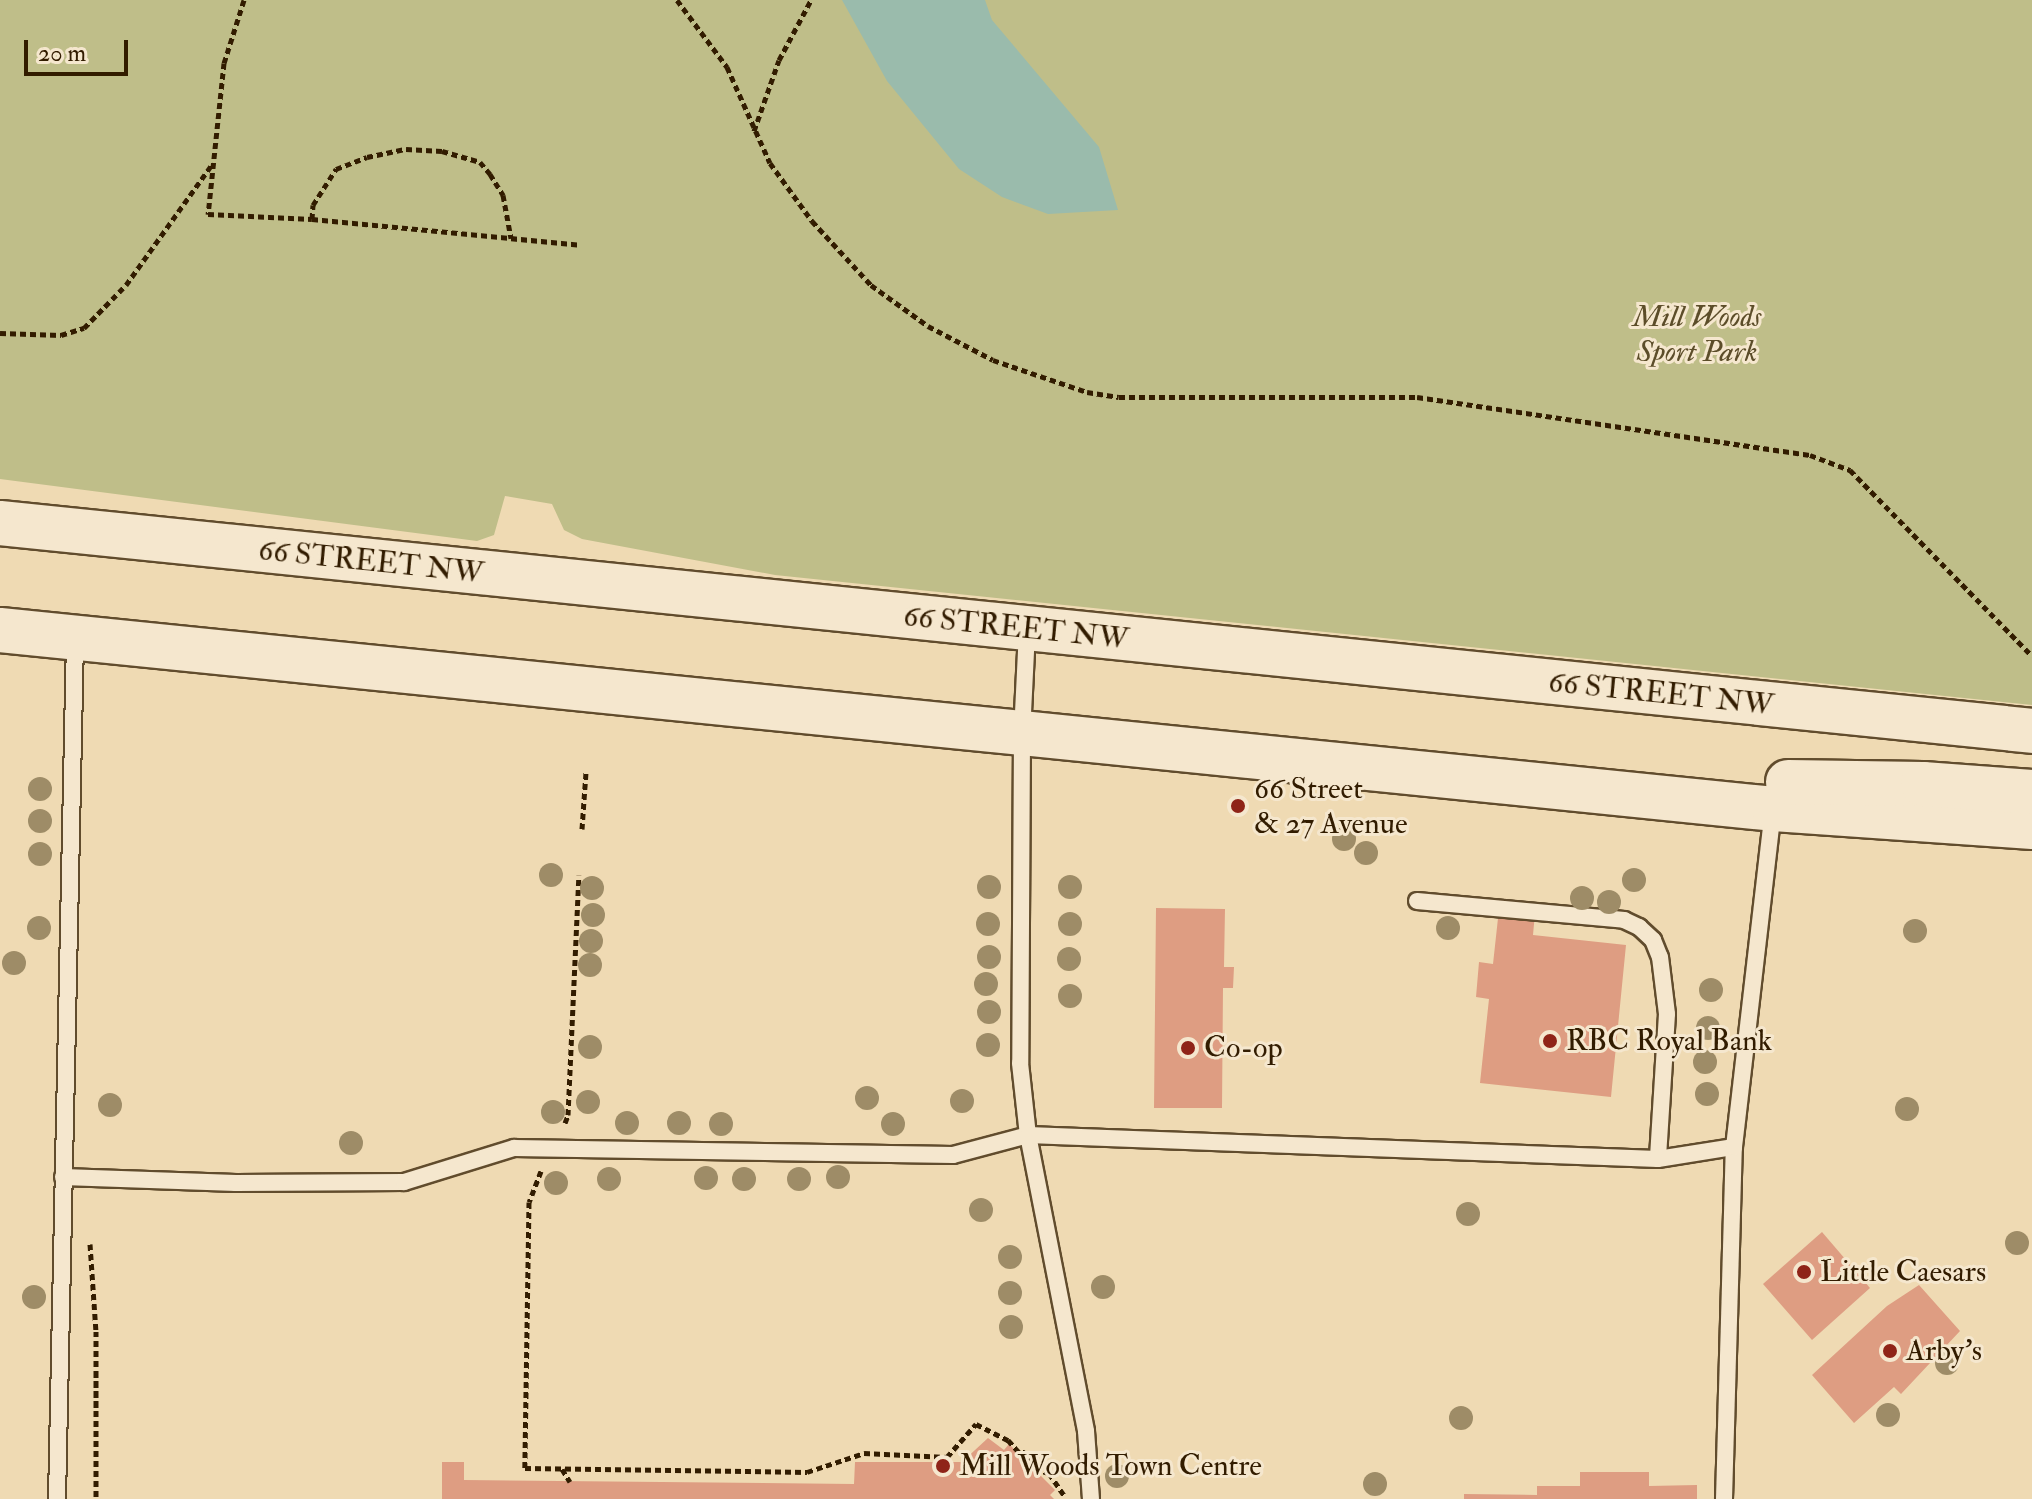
<!DOCTYPE html>
<style>
body{margin:0}
#map{position:relative;width:2032px;height:1499px;overflow:hidden;background:#efdab3;font-family:"IM FELL Double Pica",serif}
div>[style]{position:absolute}
.green>*{inset:0;background:#bfbe89}
.water>*{inset:0;background:#9abbac}
.building>*{inset:0;background:#de9d82}
.path>*{height:5px;margin-top:-2.5px;transform-origin:0;background:repeating-linear-gradient(90deg,#321c00 0 6px,transparent 0 10px)}
.roads{filter:drop-shadow(2px 0 #614c2d) drop-shadow(-2px 0 #614c2d) drop-shadow(0 2px #614c2d) drop-shadow(0 -2px #614c2d)}
.service>*{height:16px;margin:-8px;padding:0 8px;transform-origin:8px;border-radius:8px;background:#f5e7ce}
.secondary>*{height:44px;margin:-22px;padding:0 22px;transform-origin:22px;border-radius:22px;background:#f5e7ce}
.trees>*{width:24px;height:24px;margin:-12px;border-radius:50%;background:#9e8c67}
.dots>*{width:22px;height:22px;translate:-50% -50%;box-sizing:border-box;border:4px solid #f5e7ce;border-radius:50%}
span{translate:-50% -50%;white-space:nowrap;text-align:center;line-height:1.15;-webkit-text-stroke:6px #f5e7ce;paint-order:stroke}
.park-label{font-size:30px;color:#5c4d29;font-style:italic}
.street-label{font-size:30px;color:#321c00}
.poi-label{font-size:30px;color:#321c00}
.left{translate:0 -50%;text-align:left}
.scale{position:absolute;left:24px;top:40px;width:104px;height:36px;box-sizing:border-box;border:4px solid #321c00;border-top:0;padding-left:10px;font-size:24px;line-height:28px;white-space:nowrap;color:#321c00;-webkit-text-stroke:6px #f5e7ce;paint-order:stroke}
</style>
<div id="map">
<div class="green">
<i style="clip-path:polygon(0 0,2032px 0,2032px 705px,775px 575px,582px 539px,564px 530px,552px 504px,505px 496px,494px 535px,477px 541px,0 479px)"></i>
</div>
<div class="water">
<i style="clip-path:polygon(842px 0,985px 0,992px 20px,1099px 147px,1118px 210px,1048px 214px,1002px 197px,959px 169px,887px 81px)"></i>
</div>
<div class="building">
<i style="clip-path:polygon(1156px 908px,1225px 909px,1224px 967px,1234px 967px,1233px 988px,1223px 988px,1222px 1108px,1154px 1108px)"></i>
<i style="clip-path:polygon(1499px 909px,1535px 913px,1533px 935px,1626px 945px,1611px 1097px,1480px 1083px,1489px 999px,1476px 997px,1479px 962px,1493px 964px)"></i>
<i style="clip-path:polygon(1822px 1232px,1870px 1288px,1812px 1340px,1763px 1284px)"></i>
<i style="clip-path:polygon(1919px 1285px,1960px 1331px,1901px 1394px,1894px 1387px,1854px 1423px,1812px 1375px,1887px 1306px)"></i>
<i style="clip-path:polygon(988px 1438px,1004px 1450px,1009px 1444px,1055px 1490px,1050px 1495px,1054px 1499px,442px 1499px,442px 1462px,464px 1462px,464px 1480px,854px 1484px,855px 1462px,962px 1462px)"></i>
<i style="clip-path:polygon(1580px 1472px,1649px 1472px,1649px 1486px,1697px 1485px,1697px 1499px,1464px 1499px,1464px 1494px,1537px 1495px,1537px 1486px,1580px 1486px)"></i>
</div>
<div class="path">
<i style="left:244px;top:0;width:66px;rotate:107.6deg"></i>
<i style="left:224px;top:63px;width:152px;rotate:96deg"></i>
<i style="left:208px;top:214px;width:104px;rotate:2.8deg"></i>
<i style="left:312px;top:219px;width:269px;rotate:5.5deg"></i>
<i style="left:677px;top:0;width:84px;rotate:53.3deg"></i>
<i style="left:727px;top:67px;width:105px;rotate:65.9deg"></i>
<i style="left:770px;top:163px;width:72px;rotate:54.1deg"></i>
<i style="left:812px;top:221px;width:87px;rotate:47.3deg"></i>
<i style="left:871px;top:285px;width:70px;rotate:35.7deg"></i>
<i style="left:928px;top:326px;width:73px;rotate:27.6deg"></i>
<i style="left:993px;top:360px;width:99px;rotate:18.8deg"></i>
<i style="left:1087px;top:392px;width:32px;rotate:9deg"></i>
<i style="left:1119px;top:397px;width:298px"></i>
<i style="left:1417px;top:397px;width:397px;rotate:8.4deg"></i>
<i style="left:1810px;top:455px;width:43px;rotate:20.6deg"></i>
<i style="left:1850px;top:470px;width:260px;rotate:45.6deg"></i>
<i style="left:754px;top:131px;width:75px;rotate:-70.6deg"></i>
<i style="left:779px;top:60px;width:68px;rotate:-61.9deg"></i>
<i style="left:312px;top:219px;width:14px;rotate:-86deg"></i>
<i style="left:313px;top:205px;width:43px;rotate:-57.4deg"></i>
<i style="left:336px;top:169px;width:33px;rotate:-21deg"></i>
<i style="left:367px;top:157px;width:40px;rotate:-12deg"></i>
<i style="left:406px;top:149px;width:36px;rotate:3deg"></i>
<i style="left:442px;top:151px;width:40px;rotate:16deg"></i>
<i style="left:480px;top:162px;width:16px;rotate:50deg"></i>
<i style="left:490px;top:174px;width:25px;rotate:58deg"></i>
<i style="left:503px;top:195px;width:44px;rotate:79.5deg"></i>
<i style="left:0;top:333px;width:61px;rotate:1.9deg"></i>
<i style="left:61px;top:335px;width:24px;rotate:-17deg"></i>
<i style="left:84px;top:328px;width:60px;rotate:-45.7deg"></i>
<i style="left:126px;top:285px;width:150px;rotate:-54.5deg"></i>
<i style="left:582px;top:829px;width:57px;rotate:-86deg"></i>
<i style="left:565px;top:1123px;width:9px;rotate:-69deg"></i>
<i style="left:568px;top:1115px;width:240px;rotate:-87.4deg"></i>
<i style="left:541px;top:1171px;width:33px;rotate:111deg"></i>
<i style="left:529px;top:1202px;width:266px;rotate:90.9deg"></i>
<i style="left:525px;top:1468px;width:282px;rotate:0.8deg"></i>
<i style="left:807px;top:1472px;width:60px;rotate:-18.4deg"></i>
<i style="left:864px;top:1453px;width:83px;rotate:2.8deg"></i>
<i style="left:947px;top:1457px;width:44px;rotate:-48.7deg"></i>
<i style="left:976px;top:1424px;width:36px;rotate:27deg"></i>
<i style="left:1008px;top:1440px;width:39px;rotate:48deg"></i>
<i style="left:1034px;top:1469px;width:16px;rotate:15deg"></i>
<i style="left:90px;top:1244px;width:87px;rotate:86.1deg"></i>
<i style="left:96px;top:1331px;width:168px;rotate:90deg"></i>
<i style="left:1022px;top:1451px;width:35px;rotate:39deg"></i>
<i style="left:1049px;top:1473px;width:27px;rotate:56deg"></i>
<i style="left:562px;top:1469px;width:15px;rotate:58deg"></i>
<i style="left:1114px;top:1473px;width:18px;rotate:3deg"></i>
</div>
<div class="roads">
<div class="service">
<i style="left:1027px;top:631px;width:103px;rotate:92.8deg"></i>
<i style="left:1022px;top:734px;width:329px;rotate:90.3deg"></i>
<i style="left:1020px;top:1063px;width:72px;rotate:83.7deg"></i>
<i style="left:1028px;top:1135px;width:302px;rotate:78.9deg"></i>
<i style="left:1086px;top:1431px;width:68px;rotate:85.8deg"></i>
<i style="left:1417px;top:901px;width:208px;rotate:5.2deg"></i>
<i style="left:1624px;top:920px;width:17px;rotate:25deg"></i>
<i style="left:1639px;top:927px;width:19px;rotate:43deg"></i>
<i style="left:1653px;top:940px;width:18px;rotate:68deg"></i>
<i style="left:1660px;top:957px;width:57px;rotate:83deg"></i>
<i style="left:1667px;top:1014px;width:145px;rotate:93.6deg"></i>
<i style="left:63px;top:1177px;width:173px;rotate:2deg"></i>
<i style="left:236px;top:1183px;width:168px;rotate:-0.3deg"></i>
<i style="left:404px;top:1182px;width:115px;rotate:-17.2deg"></i>
<i style="left:514px;top:1148px;width:439px;rotate:0.9deg"></i>
<i style="left:953px;top:1155px;width:78px;rotate:-14.9deg"></i>
<i style="left:1028px;top:1135px;width:630px;rotate:2.18deg"></i>
<i style="left:1658px;top:1159px;width:77px;rotate:-9deg"></i>
<i style="left:57px;top:1499px;width:858px;rotate:-88.8deg"></i>
<i style="left:1724px;top:1499px;width:352px;rotate:-88.4deg"></i>
<i style="left:1734px;top:1147px;width:338px;rotate:-83.4deg"></i>
</div>
<div class="secondary">
<i style="left:0;top:523px;width:2043px;rotate:5.84deg"></i>
<i style="left:0;top:630px;width:1783px;rotate:5.76deg"></i>
<i style="left:1774px;top:809px;width:259px;rotate:4deg"></i>
<i style="left:1788px;top:782px;width:135px;rotate:0.8deg"></i>
<i style="left:1923px;top:784px;width:109px;rotate:4.2deg"></i>
</div>
</div>
<div class="trees">
<i style="left:40px;top:789px"></i>
<i style="left:40px;top:821px"></i>
<i style="left:1344px;top:839px"></i>
<i style="left:1366px;top:853px"></i>
<i style="left:40px;top:854px"></i>
<i style="left:551px;top:875px"></i>
<i style="left:1634px;top:880px"></i>
<i style="left:989px;top:887px"></i>
<i style="left:1070px;top:887px"></i>
<i style="left:592px;top:888px"></i>
<i style="left:1582px;top:898px"></i>
<i style="left:1609px;top:902px"></i>
<i style="left:593px;top:915px"></i>
<i style="left:988px;top:924px"></i>
<i style="left:1070px;top:924px"></i>
<i style="left:39px;top:928px"></i>
<i style="left:1448px;top:928px"></i>
<i style="left:1915px;top:931px"></i>
<i style="left:591px;top:941px"></i>
<i style="left:989px;top:957px"></i>
<i style="left:1069px;top:959px"></i>
<i style="left:14px;top:963px"></i>
<i style="left:590px;top:965px"></i>
<i style="left:986px;top:984px"></i>
<i style="left:1711px;top:990px"></i>
<i style="left:1070px;top:996px"></i>
<i style="left:989px;top:1012px"></i>
<i style="left:1708px;top:1028px"></i>
<i style="left:988px;top:1045px"></i>
<i style="left:590px;top:1047px"></i>
<i style="left:1705px;top:1062px"></i>
<i style="left:1707px;top:1094px"></i>
<i style="left:867px;top:1098px"></i>
<i style="left:962px;top:1101px"></i>
<i style="left:588px;top:1102px"></i>
<i style="left:110px;top:1105px"></i>
<i style="left:1907px;top:1109px"></i>
<i style="left:553px;top:1112px"></i>
<i style="left:627px;top:1123px"></i>
<i style="left:679px;top:1123px"></i>
<i style="left:721px;top:1124px"></i>
<i style="left:893px;top:1124px"></i>
<i style="left:351px;top:1143px"></i>
<i style="left:838px;top:1177px"></i>
<i style="left:706px;top:1178px"></i>
<i style="left:609px;top:1179px"></i>
<i style="left:744px;top:1179px"></i>
<i style="left:799px;top:1179px"></i>
<i style="left:556px;top:1183px"></i>
<i style="left:981px;top:1210px"></i>
<i style="left:1468px;top:1214px"></i>
<i style="left:2017px;top:1243px"></i>
<i style="left:1010px;top:1257px"></i>
<i style="left:1103px;top:1287px"></i>
<i style="left:1010px;top:1293px"></i>
<i style="left:34px;top:1297px"></i>
<i style="left:1011px;top:1327px"></i>
<i style="left:1947px;top:1363px"></i>
<i style="left:1888px;top:1415px"></i>
<i style="left:1461px;top:1418px"></i>
<i style="left:1117px;top:1476px"></i>
<i style="left:1375px;top:1484px"></i>
</div>
<div class="dots">
<i style="left:1238px;top:806px;background:#8f2418"></i>
<i style="left:1550px;top:1041px;background:#8f2418"></i>
<i style="left:1188px;top:1048px;background:#8f2418"></i>
<i style="left:1804px;top:1272px;background:#8f2418"></i>
<i style="left:1890px;top:1351px;background:#8f2418"></i>
<i style="left:943px;top:1466px;background:#8f2418"></i>
</div>
<div class="park-label">
<span style="left:1697px;top:334px">Mill Woods<br>Sport Park</span>
</div>
<div class="street-label">
<span style="left:371px;top:562px;rotate:6deg">66 STREET NW</span>
<span style="left:1016px;top:628px;rotate:6deg">66 STREET NW</span>
<span style="left:1661px;top:694px;rotate:6deg">66 STREET NW</span>
</div>
<div class="poi-label">
<span class="left" style="left:1254px;top:806px">66 Street<br>&amp; 27 Avenue</span>
<span class="left" style="left:1566px;top:1041px">RBC Royal Bank</span>
<span class="left" style="left:1204px;top:1048px">Co-op</span>
<span class="left" style="left:1820px;top:1272px">Little Caesars</span>
<span class="left" style="left:1906px;top:1351px">Arby's</span>
<span class="left" style="left:959px;top:1466px">Mill Woods Town Centre</span>
</div>
<div class="scale">20 m</div>
</div>
